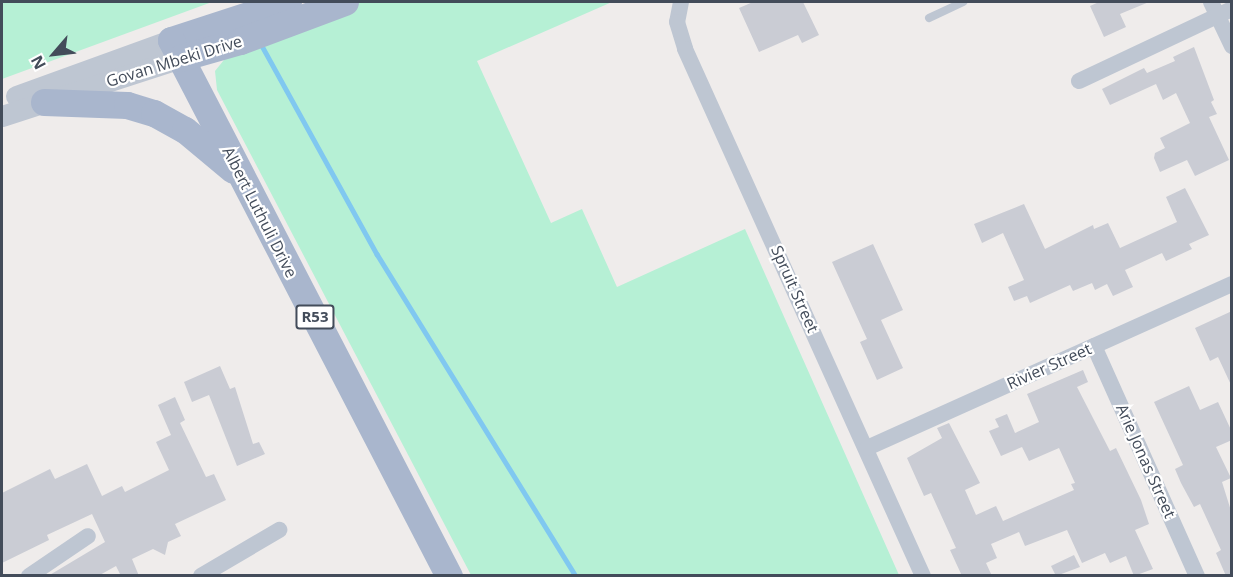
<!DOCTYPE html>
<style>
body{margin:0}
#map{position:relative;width:1233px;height:577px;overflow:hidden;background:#efeceb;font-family:"Open Sans",sans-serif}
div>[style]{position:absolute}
.green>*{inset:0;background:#b6f0d5}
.stream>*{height:4.5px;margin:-2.25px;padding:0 2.25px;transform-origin:2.25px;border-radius:2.25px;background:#80c8f0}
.building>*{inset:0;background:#caccd4}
.service>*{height:8px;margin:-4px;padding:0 4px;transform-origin:4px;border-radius:4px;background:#bec6d2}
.minor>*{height:16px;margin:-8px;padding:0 8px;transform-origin:8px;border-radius:8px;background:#bec6d2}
.tertiary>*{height:21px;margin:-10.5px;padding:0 10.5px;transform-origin:10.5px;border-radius:10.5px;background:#bec6d2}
.primary>*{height:27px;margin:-13.5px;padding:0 13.5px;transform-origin:13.5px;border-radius:13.5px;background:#a9b6cd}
span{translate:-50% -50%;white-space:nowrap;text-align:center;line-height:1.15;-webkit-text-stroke:4.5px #fff;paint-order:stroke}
.shield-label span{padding:2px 4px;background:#fff;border:2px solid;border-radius:4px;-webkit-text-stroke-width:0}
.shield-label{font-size:15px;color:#434c5a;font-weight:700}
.street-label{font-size:16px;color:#434c5a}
.frame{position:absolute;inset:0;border:3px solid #434c5a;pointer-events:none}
.north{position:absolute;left:24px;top:24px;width:60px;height:60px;-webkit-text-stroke:4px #fff;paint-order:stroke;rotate:242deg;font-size:16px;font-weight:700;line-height:24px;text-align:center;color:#434c5a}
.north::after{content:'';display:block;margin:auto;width:21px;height:27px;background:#434c5a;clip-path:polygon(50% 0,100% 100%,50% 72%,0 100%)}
</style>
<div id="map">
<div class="green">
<i style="clip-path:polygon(2px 2px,212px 2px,2px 79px)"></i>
<i style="clip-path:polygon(362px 2px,612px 2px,477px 61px,551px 223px,582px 209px,617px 287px,745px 229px,899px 575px,471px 575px,217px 90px,215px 71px,228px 55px)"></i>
</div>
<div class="stream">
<i style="left:261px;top:44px;width:240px;rotate:61.1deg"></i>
<i style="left:377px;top:254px;width:379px;rotate:58.3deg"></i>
</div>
<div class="building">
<i style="clip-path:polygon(753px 2px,803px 2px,819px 35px,802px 43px,798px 35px,759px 52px,739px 8px)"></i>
<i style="clip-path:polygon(1099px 2px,1149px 2px,1120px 14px,1126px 27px,1104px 37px,1090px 6px)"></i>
<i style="clip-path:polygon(1194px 47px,1214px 100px,1211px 102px,1217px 114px,1209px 117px,1229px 160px,1195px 176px,1187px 160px,1160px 172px,1154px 158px,1155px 153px,1165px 148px,1160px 138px,1190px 123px,1176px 93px,1163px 100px,1156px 84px,1110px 105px,1102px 89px,1144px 68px,1147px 73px,1175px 61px,1173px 57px)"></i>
<i style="clip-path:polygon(1185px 188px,1209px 235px,1189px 244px,1192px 249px,1166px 261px,1162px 253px,1125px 270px,1133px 287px,1113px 296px,1107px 284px,1095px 290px,1092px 283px,1073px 291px,1070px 285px,1030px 303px,1027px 296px,1014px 301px,1008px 287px,1024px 280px,1003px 233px,982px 243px,974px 224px,1024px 204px,1045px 249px,1093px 225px,1094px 229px,1108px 223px,1120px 248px,1177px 222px,1166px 197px)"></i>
<i style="clip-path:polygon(873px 244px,903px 310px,881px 320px,903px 368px,877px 380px,860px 342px,867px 339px,832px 262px)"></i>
<i style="clip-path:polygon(1232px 311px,1232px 387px,1218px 357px,1210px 361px,1195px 328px)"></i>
<i style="clip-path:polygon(220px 366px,230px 389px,235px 387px,253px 444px,259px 442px,265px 454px,237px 466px,209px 395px,192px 402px,184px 382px)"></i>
<i style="clip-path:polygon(1083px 370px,1088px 382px,1077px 387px,1110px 451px,1116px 448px,1141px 500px,1149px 524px,1135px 530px,1153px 569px,1134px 576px,1126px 556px,1110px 563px,1105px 553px,1082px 563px,1067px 530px,1025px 546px,1019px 532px,991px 544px,997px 558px,986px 563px,992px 576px,962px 576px,950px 550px,956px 548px,931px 493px,924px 496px,907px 458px,942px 438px,937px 428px,949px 423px,980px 483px,965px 490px,976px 515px,996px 506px,1003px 521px,1074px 490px,1071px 484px,1075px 483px,1059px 448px,1029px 461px,1022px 447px,1001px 456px,989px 431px,999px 427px,995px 419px,1007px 414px,1015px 433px,1039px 422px,1027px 394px)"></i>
<i style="clip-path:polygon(1189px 386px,1200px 410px,1218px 402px,1232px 432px,1232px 440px,1216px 447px,1231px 478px,1222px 482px,1232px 514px,1232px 576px,1226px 576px,1216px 553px,1221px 550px,1200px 504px,1194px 507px,1181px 483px,1175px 469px,1183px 465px,1154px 402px)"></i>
<i style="clip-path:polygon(175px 397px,185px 420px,180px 423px,206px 477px,214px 474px,226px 500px,175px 524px,181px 536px,168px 542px,165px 555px,153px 549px,132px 559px,139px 576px,121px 576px,116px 566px,98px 576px,48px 576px,105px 542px,92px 514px,47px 535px,49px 540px,2px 563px,2px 493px,50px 469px,55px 479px,87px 464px,102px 496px,122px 486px,125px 492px,169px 470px,156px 442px,171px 435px,158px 405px)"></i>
<i style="clip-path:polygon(1074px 555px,1080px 567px,1056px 576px,1051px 566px)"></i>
</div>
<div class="service">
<i style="left:929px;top:18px;width:38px;rotate:-25deg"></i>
</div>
<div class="minor">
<i style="left:681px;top:2px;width:20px;rotate:101deg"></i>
<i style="left:677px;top:22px;width:28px;rotate:73deg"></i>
<i style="left:685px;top:49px;width:578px;rotate:65.7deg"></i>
<i style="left:1211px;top:2px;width:49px;rotate:64.5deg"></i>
<i style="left:1079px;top:81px;width:169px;rotate:-25.2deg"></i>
<i style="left:1094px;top:346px;width:252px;rotate:65.9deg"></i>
<i style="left:867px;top:448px;width:400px;rotate:-24.2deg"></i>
<i style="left:29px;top:576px;width:71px;rotate:-34.1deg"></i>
<i style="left:201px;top:576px;width:91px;rotate:-30.5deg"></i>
</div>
<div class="tertiary">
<i style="left:16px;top:96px;width:165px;rotate:-19.9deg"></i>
<i style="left:2px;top:116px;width:187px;rotate:-18deg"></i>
</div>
<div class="primary">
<i style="left:288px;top:2px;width:123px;rotate:162deg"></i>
<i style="left:171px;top:40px;width:604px;rotate:62.59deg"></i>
<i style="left:180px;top:58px;width:62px;rotate:-15.8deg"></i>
<i style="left:240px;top:41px;width:112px;rotate:-20.4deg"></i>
<i style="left:44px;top:102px;width:83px;rotate:2.1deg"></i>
<i style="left:127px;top:105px;width:28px;rotate:17deg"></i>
<i style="left:154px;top:113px;width:35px;rotate:29deg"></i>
<i style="left:185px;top:130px;width:62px;rotate:39.8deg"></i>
</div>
<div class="shield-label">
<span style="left:315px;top:317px">R53</span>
</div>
<div class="street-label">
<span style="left:174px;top:61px;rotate:-17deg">Govan Mbeki Drive</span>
<span style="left:260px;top:212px;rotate:63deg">Albert Luthuli Drive</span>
<span style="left:795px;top:289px;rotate:66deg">Spruit Street</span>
<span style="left:1049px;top:366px;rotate:-24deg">Rivier Street</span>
<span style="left:1146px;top:461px;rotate:66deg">Arie Jonas Street</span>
</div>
<div class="frame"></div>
<div class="north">N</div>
</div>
